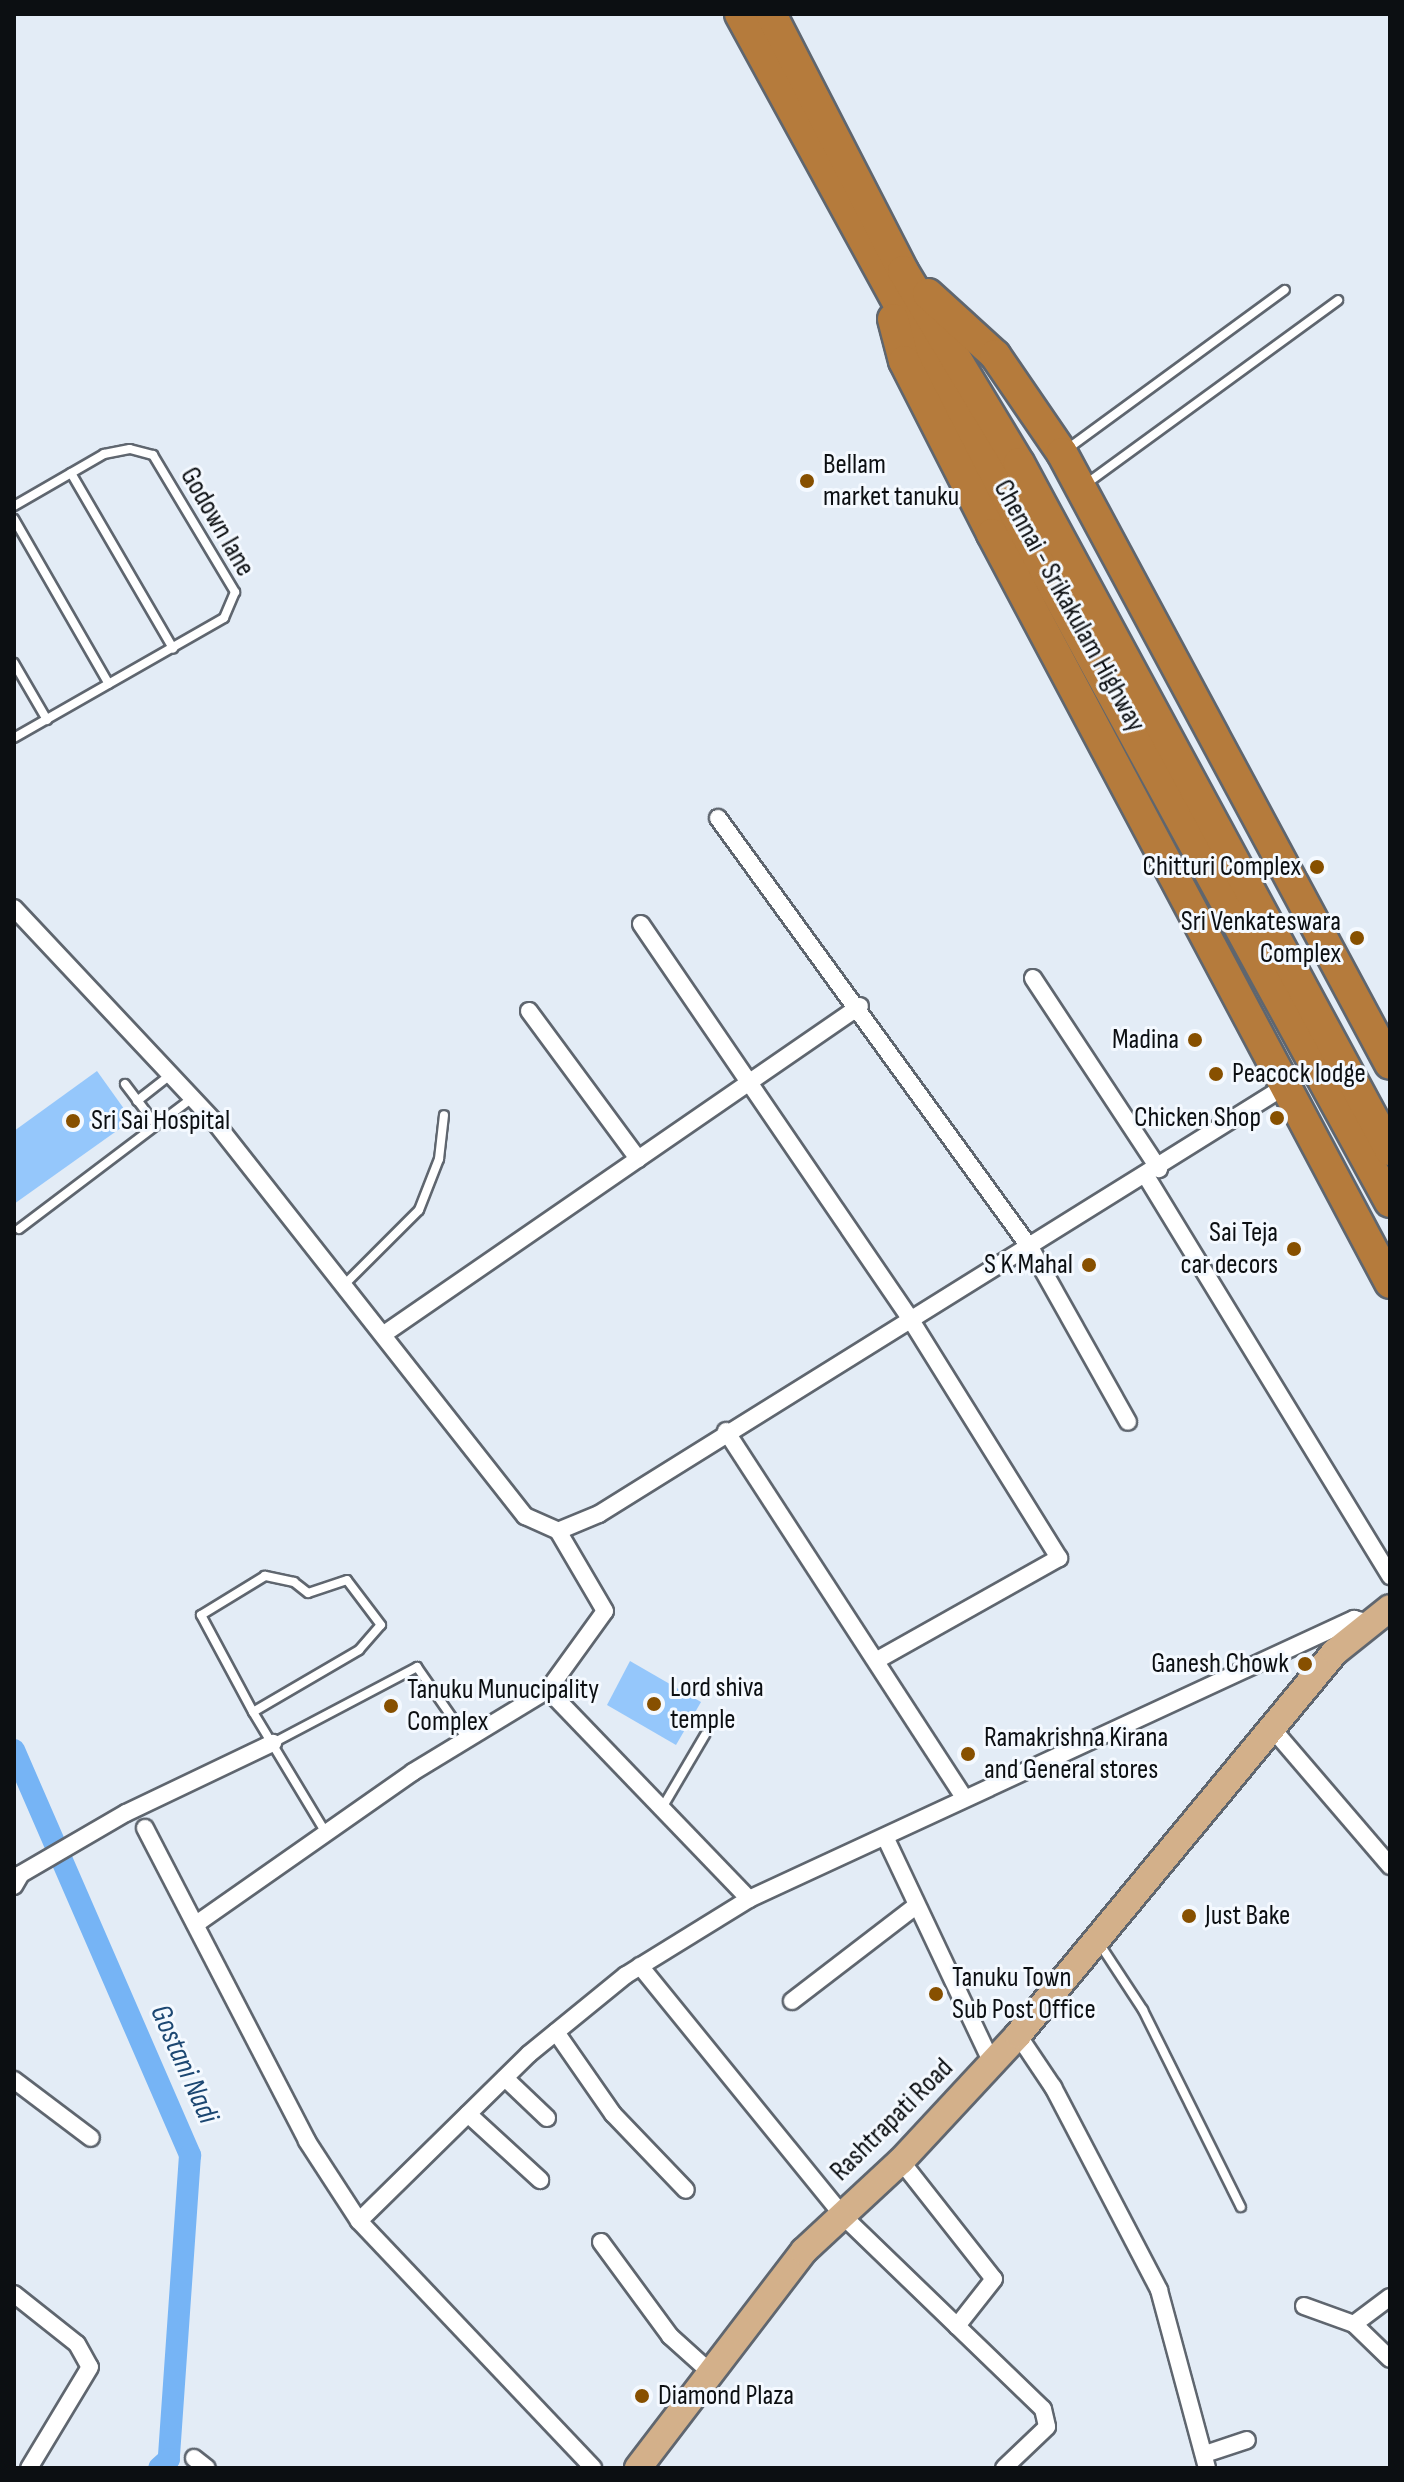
<!DOCTYPE html>
<style>
body{margin:0}
#map{position:relative;width:1404px;height:2482px;overflow:hidden;background:#e3ecf6;font-family:"Sofia Sans Condensed",sans-serif}
div>[style]{position:absolute}
.canal>*{height:22px;margin:-11px;padding:0 11px;transform-origin:11px;border-radius:11px;background:#76b4f5}
.building>*{inset:0;background:#95c7fb}
.roads{filter:drop-shadow(2px 0 #5f666f) drop-shadow(-2px 0 #5f666f) drop-shadow(0 2px #5f666f) drop-shadow(0 -2px #5f666f)}
.lane>*{height:8px;margin:-4px;padding:0 4px;transform-origin:4px;border-radius:4px;background:#fff}
.street>*{height:16px;margin:-8px;padding:0 8px;transform-origin:8px;border-radius:8px;background:#fff}
.primary>*{height:26px;margin:-13px;padding:0 13px;transform-origin:13px;border-radius:13px;background:#d3b08a}
.highway>*{height:30px;margin:-15px;padding:0 15px;transform-origin:15px;border-radius:15px;background:#b57b3c}
.dots>*{width:22px;height:22px;translate:-50% -50%;box-sizing:border-box;border:4px solid #f4f9ff;border-radius:50%}
span{translate:-50% -50%;white-space:nowrap;text-align:center;line-height:1.15;-webkit-text-stroke:6px #f4f9ff;paint-order:stroke}
.poi-label{font-size:28px;color:#0c0f12}
.left{translate:0 -50%;text-align:left}
.right{translate:-100% -50%;text-align:right}
.street-label{font-size:28px;color:#0c0f12}
.water-label{font-size:30px;color:#1c4772;font-style:italic}
.frame{position:absolute;inset:0;border:16px solid #0c0f12;pointer-events:none}
</style>
<div id="map">
<div class="canal">
<i style="left:14px;top:1750px;width:442px;rotate:66.5deg"></i>
<i style="left:190px;top:2155px;width:305px;rotate:94deg"></i>
<i style="left:169px;top:2459px;width:13px;rotate:138deg"></i>
</div>
<div class="building">
<i style="clip-path:polygon(97px 1071px,132px 1120px,14px 1204px,14px 1131px)"></i>
<i style="clip-path:polygon(1304px 1654px,1315px 1668px,1305px 1675px,1295px 1660px)"></i>
<i style="clip-path:polygon(630px 1661px,701px 1702px,676px 1745px,607px 1705px)"></i>
</div>
<div class="roads">
<div class="lane">
<i style="left:1066px;top:450px;width:271px;rotate:-36.2deg"></i>
<i style="left:71px;top:473px;width:203px;rotate:59.8deg"></i>
<i style="left:1086px;top:484px;width:312px;rotate:-36.1deg"></i>
<i style="left:14px;top:506px;width:104px;rotate:-30deg"></i>
<i style="left:104px;top:454px;width:26px;rotate:-11deg"></i>
<i style="left:130px;top:449px;width:24px;rotate:15deg"></i>
<i style="left:153px;top:455px;width:160px;rotate:59.1deg"></i>
<i style="left:235px;top:592px;width:28px;rotate:113deg"></i>
<i style="left:224px;top:618px;width:242px;rotate:150.3deg"></i>
<i style="left:14px;top:519px;width:190px;rotate:60.1deg"></i>
<i style="left:14px;top:663px;width:66px;rotate:59.9deg"></i>
<i style="left:125px;top:1084px;width:51px;rotate:52.9deg"></i>
<i style="left:137px;top:1101px;width:42px;rotate:-38.2deg"></i>
<i style="left:19px;top:1229px;width:217px;rotate:-37.1deg"></i>
<i style="left:343px;top:1286px;width:107px;rotate:-45deg"></i>
<i style="left:419px;top:1210px;width:55px;rotate:-68.6deg"></i>
<i style="left:439px;top:1159px;width:44px;rotate:-83.5deg"></i>
<i style="left:253px;top:1712px;width:123px;rotate:-30.3deg"></i>
<i style="left:359px;top:1650px;width:33px;rotate:-49deg"></i>
<i style="left:381px;top:1625px;width:56px;rotate:-127.1deg"></i>
<i style="left:347px;top:1580px;width:41px;rotate:161.6deg"></i>
<i style="left:308px;top:1593px;width:18px;rotate:-142deg"></i>
<i style="left:294px;top:1582px;width:30px;rotate:-168deg"></i>
<i style="left:265px;top:1576px;width:75px;rotate:148.6deg"></i>
<i style="left:201px;top:1615px;width:110px;rotate:61.8deg"></i>
<i style="left:253px;top:1712px;width:141px;rotate:58.9deg"></i>
<i style="left:273px;top:1743px;width:163px;rotate:-27.8deg"></i>
<i style="left:417px;top:1667px;width:88px;rotate:55.2deg"></i>
<i style="left:662px;top:1808px;width:85px;rotate:-59.5deg"></i>
<i style="left:1099px;top:1943px;width:80px;rotate:56.7deg"></i>
<i style="left:1143px;top:2010px;width:220px;rotate:63.6deg"></i>
</div>
<div class="street">
<i style="left:718px;top:818px;width:533px;rotate:54.01deg"></i>
<i style="left:1031px;top:1249px;width:198px;rotate:60.7deg"></i>
<i style="left:14px;top:908px;width:292px;rotate:46.8deg"></i>
<i style="left:214px;top:1121px;width:503px;rotate:51.79deg"></i>
<i style="left:525px;top:1516px;width:36px;rotate:24deg"></i>
<i style="left:558px;top:1531px;width:44px;rotate:-22.5deg"></i>
<i style="left:599px;top:1514px;width:807px;rotate:-31.94deg"></i>
<i style="left:641px;top:924px;width:476px;rotate:55.7deg"></i>
<i style="left:909px;top:1317px;width:284px;rotate:58.1deg"></i>
<i style="left:1059px;top:1558px;width:209px;rotate:150.7deg"></i>
<i style="left:1033px;top:978px;width:229px;rotate:56.6deg"></i>
<i style="left:529px;top:1011px;width:184px;rotate:53.6deg"></i>
<i style="left:1146px;top:1176px;width:469px;rotate:58.6deg"></i>
<i style="left:384px;top:1334px;width:578px;rotate:-34.57deg"></i>
<i style="left:726px;top:1431px;width:437px;rotate:57deg"></i>
<i style="left:548px;top:1690px;width:290px;rotate:46.1deg"></i>
<i style="left:1271px;top:1727px;width:183px;rotate:49.4deg"></i>
<i style="left:145px;top:1828px;width:352px;rotate:62.6deg"></i>
<i style="left:307px;top:2141px;width:95px;rotate:57deg"></i>
<i style="left:359px;top:2221px;width:340px;rotate:46.5deg"></i>
<i style="left:887px;top:1841px;width:246px;rotate:64.7deg"></i>
<i style="left:14px;top:1886px;width:14px;rotate:-60deg"></i>
<i style="left:21px;top:1874px;width:121px;rotate:-30.2deg"></i>
<i style="left:126px;top:1813px;width:163px;rotate:-25.5deg"></i>
<i style="left:199px;top:1922px;width:261px;rotate:-35deg"></i>
<i style="left:413px;top:1772px;width:158px;rotate:-31.3deg"></i>
<i style="left:548px;top:1690px;width:97px;rotate:-54.2deg"></i>
<i style="left:605px;top:1611px;width:93px;rotate:-120.4deg"></i>
<i style="left:640px;top:1966px;width:321px;rotate:50.9deg"></i>
<i style="left:842px;top:2215px;width:279px;rotate:44deg"></i>
<i style="left:1043px;top:2409px;width:18px;rotate:77deg"></i>
<i style="left:1047px;top:2427px;width:59px;rotate:136.4deg"></i>
<i style="left:792px;top:2001px;width:156px;rotate:-37.5deg"></i>
<i style="left:556px;top:2032px;width:100px;rotate:55.2deg"></i>
<i style="left:613px;top:2114px;width:105px;rotate:46.2deg"></i>
<i style="left:1018px;top:2035px;width:63px;rotate:56.1deg"></i>
<i style="left:1053px;top:2087px;width:229px;rotate:62.4deg"></i>
<i style="left:1159px;top:2290px;width:184px;rotate:74.9deg"></i>
<i style="left:505px;top:2078px;width:58px;rotate:43.6deg"></i>
<i style="left:14px;top:2080px;width:96px;rotate:37deg"></i>
<i style="left:468px;top:2114px;width:98px;rotate:42.5deg"></i>
<i style="left:901px;top:2161px;width:150px;rotate:51.8deg"></i>
<i style="left:994px;top:2279px;width:60px;rotate:128.2deg"></i>
<i style="left:359px;top:2221px;width:238px;rotate:-44.5deg"></i>
<i style="left:529px;top:2054px;width:125px;rotate:-39.2deg"></i>
<i style="left:626px;top:1975px;width:145px;rotate:-31.7deg"></i>
<i style="left:749px;top:1899px;width:667px;rotate:-24.84deg"></i>
<i style="left:1354px;top:1619px;width:13px;rotate:13deg"></i>
<i style="left:601px;top:2242px;width:117px;rotate:53.7deg"></i>
<i style="left:670px;top:2336px;width:54px;rotate:42deg"></i>
<i style="left:14px;top:2294px;width:80px;rotate:38.4deg"></i>
<i style="left:77px;top:2344px;width:26px;rotate:61deg"></i>
<i style="left:90px;top:2367px;width:118px;rotate:121.1deg"></i>
<i style="left:1304px;top:2306px;width:53px;rotate:19.8deg"></i>
<i style="left:1354px;top:2324px;width:50px;rotate:44.2deg"></i>
<i style="left:1354px;top:2324px;width:45px;rotate:-36.9deg"></i>
<i style="left:1205px;top:2454px;width:44px;rotate:-18.4deg"></i>
<i style="left:194px;top:2458px;width:16px;rotate:38deg"></i>
</div>
<div class="primary">
<i style="left:638px;top:2468px;width:273px;rotate:-52.6deg"></i>
<i style="left:804px;top:2251px;width:132px;rotate:-42.9deg"></i>
<i style="left:901px;top:2161px;width:172px;rotate:-47.1deg"></i>
<i style="left:1018px;top:2035px;width:497px;rotate:-50.4deg"></i>
<i style="left:1335px;top:1652px;width:70px;rotate:-38.7deg"></i>
</div>
<div class="highway">
<i style="left:740px;top:14px;width:1354px;rotate:61.32deg"></i>
<i style="left:771px;top:14px;width:289px;rotate:62.8deg"></i>
<i style="left:903px;top:271px;width:224px;rotate:58.9deg"></i>
<i style="left:1019px;top:463px;width:781px;rotate:61.63deg"></i>
<i style="left:928px;top:294px;width:91px;rotate:42.3deg"></i>
<i style="left:995px;top:355px;width:119px;rotate:55.6deg"></i>
<i style="left:1062px;top:453px;width:693px;rotate:61.77deg"></i>
<i style="left:893px;top:319px;width:43px;rotate:75.3deg"></i>
<i style="left:904px;top:361px;width:194px;rotate:63deg"></i>
<i style="left:992px;top:534px;width:848px;rotate:62.01deg"></i>
</div>
</div>
<div class="dots">
<i style="left:807px;top:481px;background:#875000"></i>
<i style="left:1317px;top:867px;background:#875000"></i>
<i style="left:1357px;top:938px;background:#875000"></i>
<i style="left:1195px;top:1040px;background:#875000"></i>
<i style="left:1216px;top:1074px;background:#875000"></i>
<i style="left:1277px;top:1118px;background:#875000"></i>
<i style="left:73px;top:1121px;background:#875000"></i>
<i style="left:1294px;top:1249px;background:#875000"></i>
<i style="left:1089px;top:1265px;background:#875000"></i>
<i style="left:1305px;top:1664px;background:#875000"></i>
<i style="left:654px;top:1704px;background:#875000"></i>
<i style="left:391px;top:1706px;background:#875000"></i>
<i style="left:968px;top:1754px;background:#875000"></i>
<i style="left:1189px;top:1916px;background:#875000"></i>
<i style="left:936px;top:1994px;background:#875000"></i>
<i style="left:642px;top:2396px;background:#875000"></i>
</div>
<div class="poi-label">
<span class="left" style="left:823px;top:481px">Bellam<br>market tanuku</span>
<span class="right" style="left:1301px;top:867px">Chitturi Complex</span>
<span class="right" style="left:1341px;top:938px">Sri Venkateswara<br>Complex</span>
<span class="right" style="left:1179px;top:1040px">Madina</span>
<span class="left" style="left:1232px;top:1074px">Peacock lodge</span>
<span class="right" style="left:1261px;top:1118px">Chicken Shop</span>
<span class="left" style="left:91px;top:1121px">Sri Sai Hospital</span>
<span class="right" style="left:1278px;top:1249px">Sai Teja<br>car decors</span>
<span class="right" style="left:1073px;top:1265px">S K Mahal</span>
<span class="right" style="left:1289px;top:1664px">Ganesh Chowk</span>
<span class="left" style="left:670px;top:1704px">Lord shiva<br>temple</span>
<span class="left" style="left:407px;top:1706px">Tanuku Munucipality<br>Complex</span>
<span class="left" style="left:984px;top:1754px">Ramakrishna Kirana<br>and General stores</span>
<span class="left" style="left:1205px;top:1916px">Just Bake</span>
<span class="left" style="left:952px;top:1994px">Tanuku Town<br>Sub Post Office</span>
<span class="left" style="left:658px;top:2396px">Diamond Plaza</span>
</div>
<div class="street-label">
<span style="left:217px;top:522px;rotate:60deg">Godown lane</span>
<span style="left:1069px;top:606px;rotate:61deg">Chennai - Srikakulam Highway</span>
<span style="left:892px;top:2120px;rotate:-45deg">Rashtrapati Road</span>
</div>
<div class="water-label">
<span style="left:184px;top:2064px;rotate:66deg">Gostani Nadi</span>
</div>
<div class="frame"></div>
</div>
